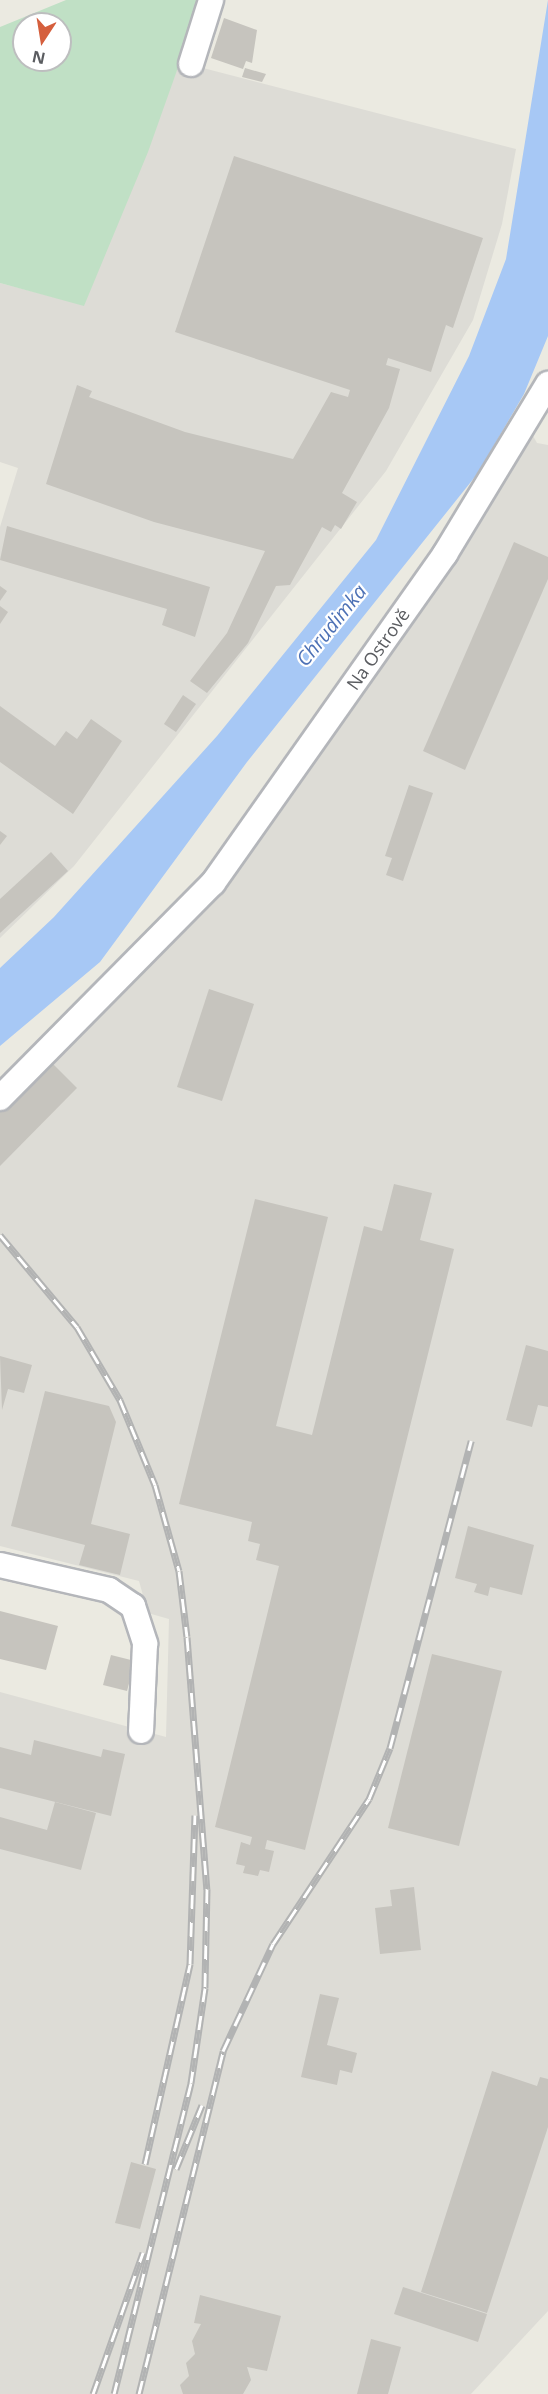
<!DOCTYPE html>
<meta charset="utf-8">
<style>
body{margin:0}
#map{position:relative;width:548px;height:2394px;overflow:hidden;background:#ebeae1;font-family:"Open Sans",sans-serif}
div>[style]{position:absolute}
.industrial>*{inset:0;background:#dddcd6}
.green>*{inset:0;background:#c0e0c5}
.water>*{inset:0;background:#a7c8f5}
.building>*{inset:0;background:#c6c4be}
.roads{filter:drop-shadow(2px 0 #b4b6ba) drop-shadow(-2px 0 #b4b6ba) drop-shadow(0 2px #b4b6ba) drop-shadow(0 -2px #b4b6ba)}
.minor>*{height:24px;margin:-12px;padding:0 12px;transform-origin:12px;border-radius:12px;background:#fff}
.rail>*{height:7px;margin-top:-3.5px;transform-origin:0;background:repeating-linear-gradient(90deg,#fff 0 14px,#b2b3b3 0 28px);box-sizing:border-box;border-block:2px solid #b2b3b3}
span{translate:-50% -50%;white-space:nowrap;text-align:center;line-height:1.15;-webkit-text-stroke:4.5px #fff;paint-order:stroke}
.street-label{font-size:18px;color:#5a5c60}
.water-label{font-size:20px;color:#4d71b5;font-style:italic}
.north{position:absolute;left:12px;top:12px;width:60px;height:60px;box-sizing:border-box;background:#fff;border:2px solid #bdbebf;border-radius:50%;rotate:192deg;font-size:16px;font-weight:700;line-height:24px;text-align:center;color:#5a5c60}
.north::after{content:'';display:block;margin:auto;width:21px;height:27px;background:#d55f3d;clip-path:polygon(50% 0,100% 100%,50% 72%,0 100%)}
</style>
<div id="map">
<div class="industrial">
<i style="clip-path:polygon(180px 62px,516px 149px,502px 224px,473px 320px,386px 471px,74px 866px,0 938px,0 527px,18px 468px,0 462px,0 283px,84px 305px)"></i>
<i style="clip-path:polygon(532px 434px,537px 443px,548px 445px,548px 2311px,471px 2394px,0 2394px,0 1692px,166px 1737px,169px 1619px,148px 1613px,139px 1581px,0 1546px,0 1112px,158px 949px,464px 543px)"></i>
</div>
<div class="green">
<i style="clip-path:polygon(evenodd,66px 0,202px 0,148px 152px,84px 306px,0 283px,0 27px,66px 0,24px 24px,60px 24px,60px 60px,24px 60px,24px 24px)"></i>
</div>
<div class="water">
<i style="clip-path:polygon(548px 0,548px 336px,524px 394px,478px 473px,247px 762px,100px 962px,0 1046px,0 968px,54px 917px,217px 736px,376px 540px,469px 356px,506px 259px)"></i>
</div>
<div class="building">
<i style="clip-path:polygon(224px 18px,257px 30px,252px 63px,246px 61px,243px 69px,211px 58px)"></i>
<i style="clip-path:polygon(245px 68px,266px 74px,262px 82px,242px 77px)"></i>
<i style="clip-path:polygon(234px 156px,483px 238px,453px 328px,446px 325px,431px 372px,388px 358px,386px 365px,400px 369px,389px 408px,342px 493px,357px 502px,341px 529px,335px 525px,331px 532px,322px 527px,290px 585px,276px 586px,248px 643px,207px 693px,190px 681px,227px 633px,265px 551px,154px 522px,46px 484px,77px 385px,92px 391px,89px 397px,185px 432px,293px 459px,331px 392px,348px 397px,350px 390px,175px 332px)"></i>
<i style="clip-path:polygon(7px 526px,210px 587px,195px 637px,162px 625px,167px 609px,0 560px)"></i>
<i style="clip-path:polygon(514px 542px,548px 557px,548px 579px,465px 770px,423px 751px)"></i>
<i style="clip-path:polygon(0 586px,7px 591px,0 601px)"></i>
<i style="clip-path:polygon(0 606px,8px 612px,0 624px)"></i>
<i style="clip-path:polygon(183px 695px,196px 704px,176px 732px,164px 724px)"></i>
<i style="clip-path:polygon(0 706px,55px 746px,66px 731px,77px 739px,91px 719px,122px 741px,73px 814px,0 762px)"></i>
<i style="clip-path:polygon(409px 785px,433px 793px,403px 881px,386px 875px,392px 858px,385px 856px)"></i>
<i style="clip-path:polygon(0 831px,7px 836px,0 845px)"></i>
<i style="clip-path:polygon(51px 852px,68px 871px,0 933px,0 899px)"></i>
<i style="clip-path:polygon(209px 989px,254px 1004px,222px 1101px,177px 1087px)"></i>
<i style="clip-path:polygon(50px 1061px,77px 1088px,0 1166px,0 1112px)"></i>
<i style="clip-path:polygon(394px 1184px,432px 1193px,420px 1240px,454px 1249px,305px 1850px,267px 1840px,265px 1849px,274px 1851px,269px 1872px,260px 1870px,258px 1876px,243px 1873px,245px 1866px,236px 1864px,241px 1842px,250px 1845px,252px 1837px,215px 1827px,279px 1566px,256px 1560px,260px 1544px,248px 1541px,252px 1522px,179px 1504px,255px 1199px,328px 1217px,276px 1426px,312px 1435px,364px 1226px,382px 1231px)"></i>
<i style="clip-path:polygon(526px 1345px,548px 1351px,548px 1407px,538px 1405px,532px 1427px,506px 1420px)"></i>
<i style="clip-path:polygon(0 1356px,32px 1365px,24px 1393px,8px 1389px,2px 1410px)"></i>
<i style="clip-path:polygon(45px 1391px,109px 1406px,116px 1422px,91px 1524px,130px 1534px,120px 1575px,79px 1565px,85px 1545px,11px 1526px)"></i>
<i style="clip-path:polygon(468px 1526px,534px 1545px,522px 1595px,490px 1587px,488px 1596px,474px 1592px,477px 1584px,455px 1578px)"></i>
<i style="clip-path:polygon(0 1611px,58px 1626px,46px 1670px,0 1659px)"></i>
<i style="clip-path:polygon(432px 1654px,502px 1671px,459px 1846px,388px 1828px)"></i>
<i style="clip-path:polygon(111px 1655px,135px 1661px,127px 1691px,103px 1685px)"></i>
<i style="clip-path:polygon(34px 1740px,101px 1757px,103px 1749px,125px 1754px,111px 1816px,0 1788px,0 1747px,31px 1755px)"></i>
<i style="clip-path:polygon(55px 1802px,96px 1813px,81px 1870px,0 1849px,0 1817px,47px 1830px)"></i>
<i style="clip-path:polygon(414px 1887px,421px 1950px,380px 1954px,375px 1908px,392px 1906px,390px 1890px)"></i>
<i style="clip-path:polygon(320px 1994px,339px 1998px,327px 2045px,357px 2053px,352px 2073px,340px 2070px,337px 2085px,301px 2077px)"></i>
<i style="clip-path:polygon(492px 2071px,537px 2086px,540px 2077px,548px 2079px,548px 2127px,487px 2313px,421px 2292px)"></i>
<i style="clip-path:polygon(131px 2162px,156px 2169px,140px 2229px,115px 2223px)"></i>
<i style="clip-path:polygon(403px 2287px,487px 2314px,478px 2342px,394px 2314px)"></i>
<i style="clip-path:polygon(200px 2295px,281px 2316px,267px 2371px,247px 2367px,251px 2380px,243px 2394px,183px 2394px,180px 2385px,189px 2376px,186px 2363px,195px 2354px,192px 2341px,201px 2324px,194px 2323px)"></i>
<i style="clip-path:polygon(371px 2339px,401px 2347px,388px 2394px,357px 2394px)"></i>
</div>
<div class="roads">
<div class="minor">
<i style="left:191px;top:64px;width:67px;rotate:-72.6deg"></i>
<i style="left:0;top:1098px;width:303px;rotate:-45.3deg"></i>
<i style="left:213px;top:883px;width:403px;rotate:-54.8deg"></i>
<i style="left:445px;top:554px;width:199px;rotate:-58.8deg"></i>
<i style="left:0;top:1565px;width:112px;rotate:12.9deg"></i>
<i style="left:109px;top:1590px;width:29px;rotate:34deg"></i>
<i style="left:133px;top:1606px;width:40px;rotate:72deg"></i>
<i style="left:145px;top:1644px;width:87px;rotate:92.6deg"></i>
</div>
</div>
<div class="rail">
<i style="left:0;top:1235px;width:120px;rotate:50.1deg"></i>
<i style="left:77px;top:1327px;width:85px;rotate:59.5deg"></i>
<i style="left:120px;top:1400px;width:92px;rotate:67.6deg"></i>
<i style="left:155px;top:1485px;width:89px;rotate:74.4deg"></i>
<i style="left:179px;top:1571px;width:66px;rotate:83.1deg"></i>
<i style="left:187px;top:1637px;width:253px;rotate:85.5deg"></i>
<i style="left:207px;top:1889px;width:99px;rotate:91.2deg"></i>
<i style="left:205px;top:1988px;width:96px;rotate:98.4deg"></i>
<i style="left:191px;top:2083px;width:320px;rotate:103.9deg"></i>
<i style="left:145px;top:2164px;width:205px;rotate:-77.3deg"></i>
<i style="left:190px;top:1964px;width:149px;rotate:-88.1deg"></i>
<i style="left:176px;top:2169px;width:69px;rotate:-67.9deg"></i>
<i style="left:93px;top:2394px;width:150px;rotate:-70.5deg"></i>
<i style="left:139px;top:2394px;width:353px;rotate:-76.2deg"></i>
<i style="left:223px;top:2051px;width:118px;rotate:-65deg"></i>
<i style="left:273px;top:1944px;width:174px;rotate:-56.5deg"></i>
<i style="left:369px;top:1799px;width:55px;rotate:-67.6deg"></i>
<i style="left:390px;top:1748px;width:318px;rotate:-75.2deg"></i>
</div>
<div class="street-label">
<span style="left:378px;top:649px;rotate:-55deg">Na Ostrově</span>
</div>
<div class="water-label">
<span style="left:331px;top:625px;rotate:-51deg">Chrudimka</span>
</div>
<div class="north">N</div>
</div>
